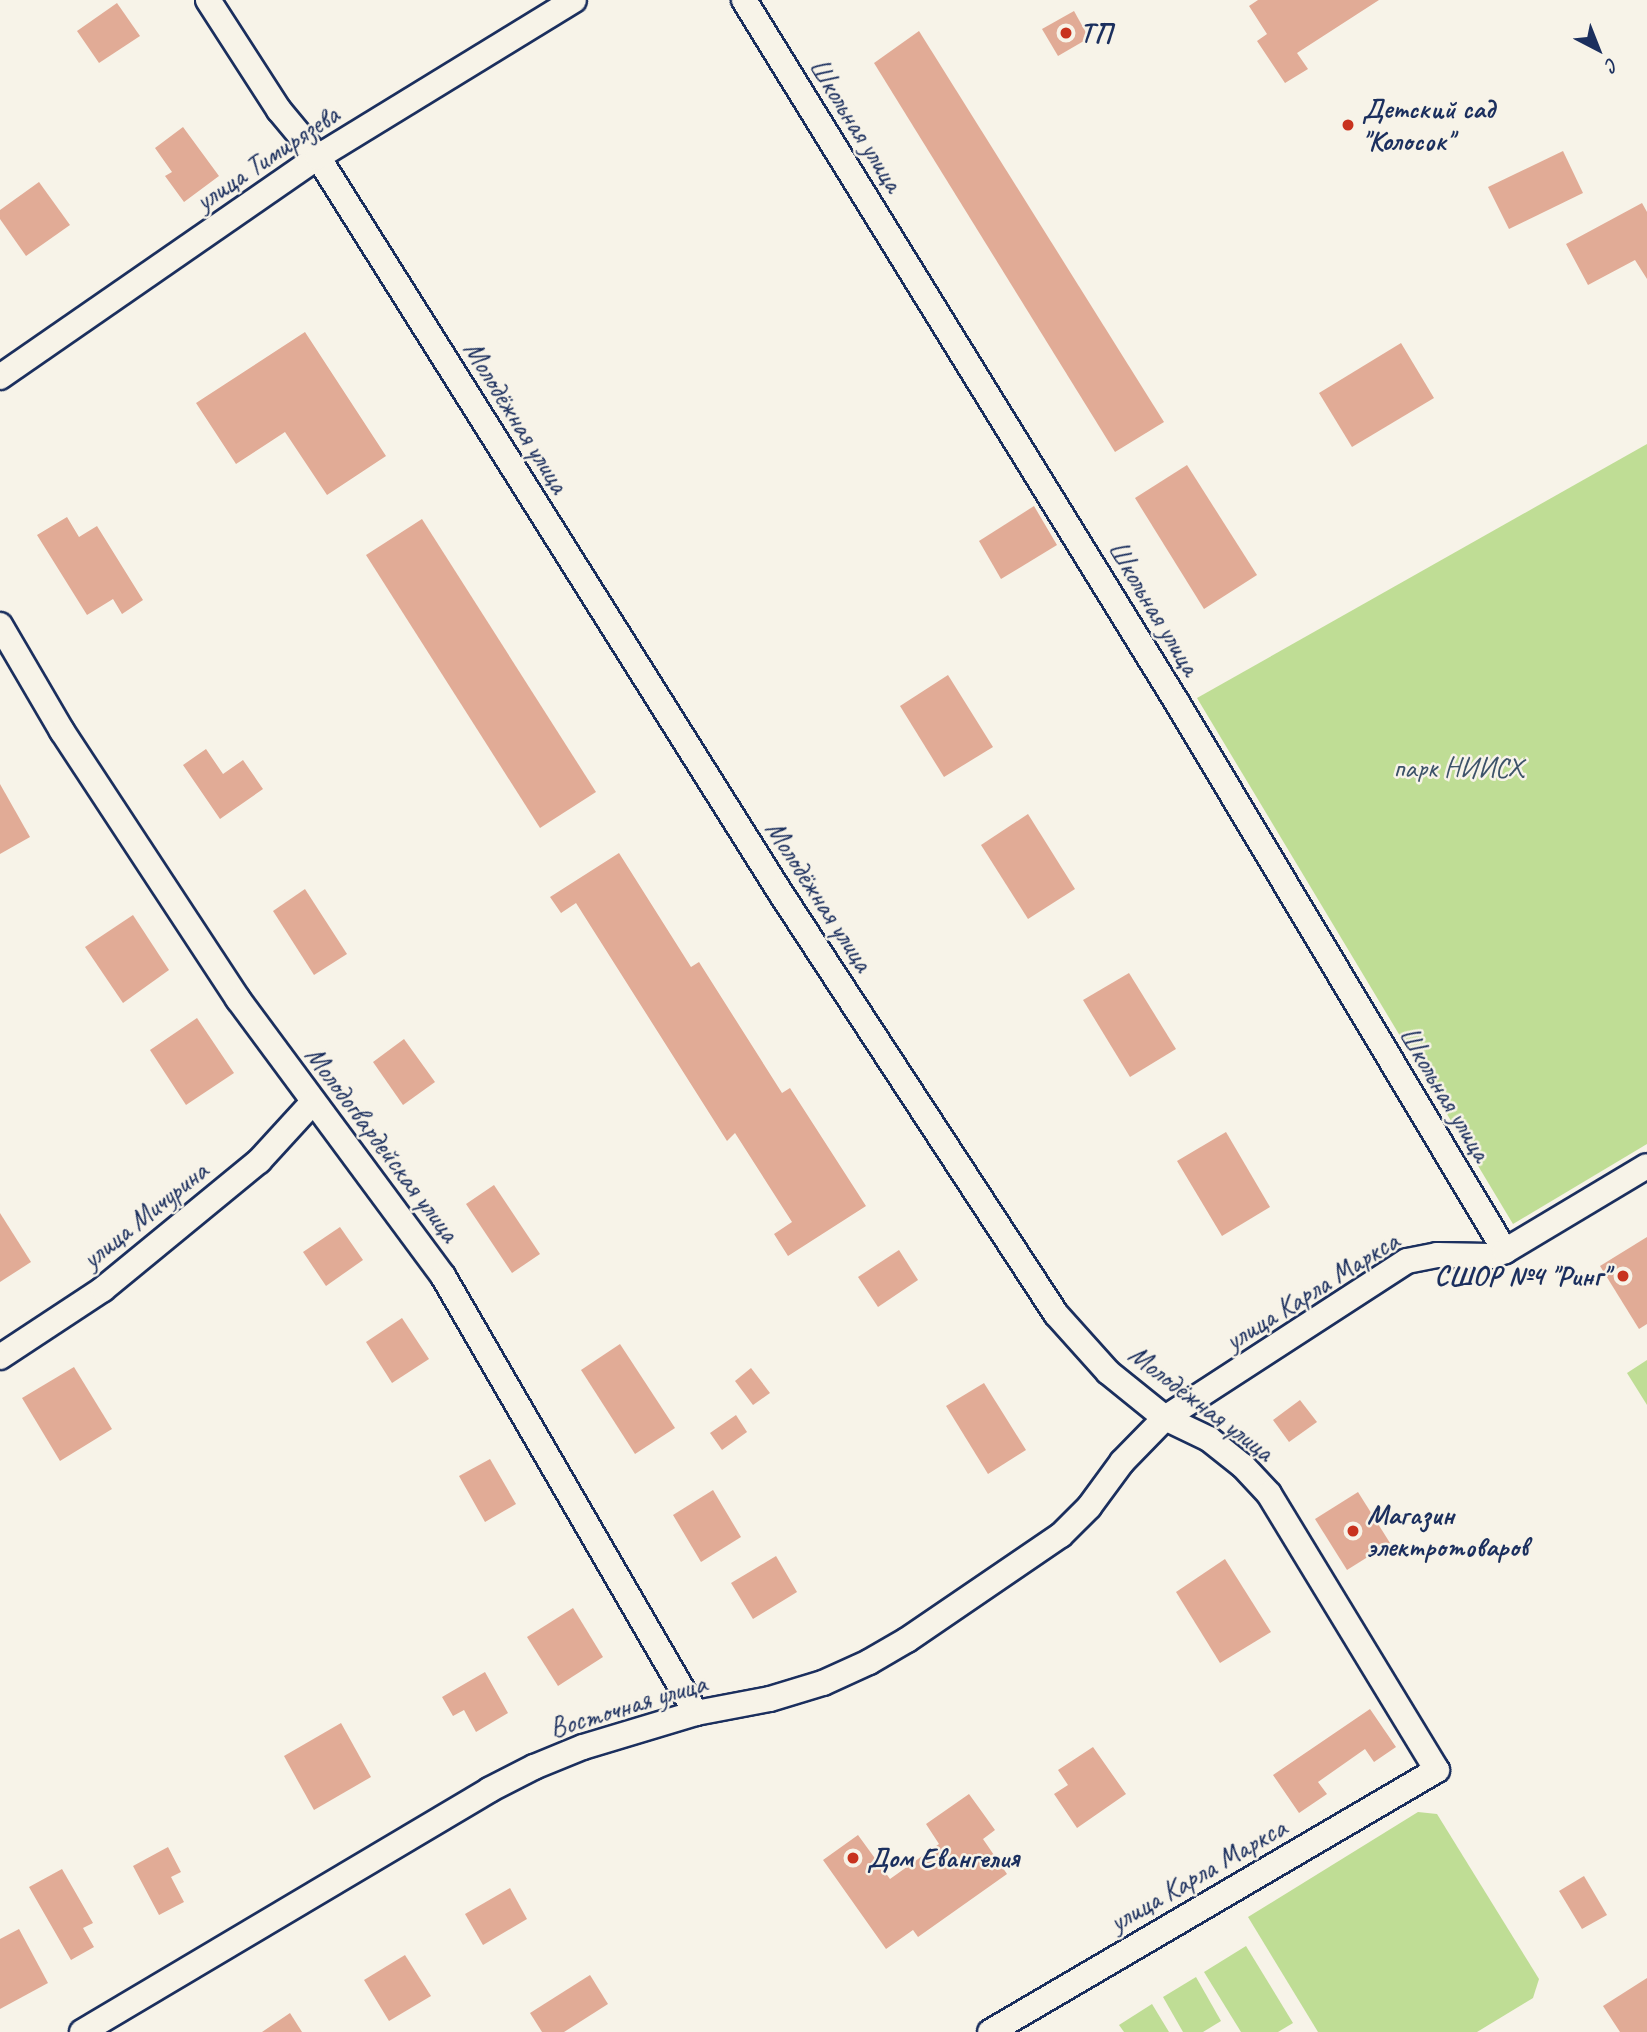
<!DOCTYPE html>
<meta charset="utf-8">
<style>
body{margin:0}
#map{position:relative;width:1647px;height:2032px;overflow:hidden;background:#f7f3e8;font-family:Caveat,sans-serif}
div>[style]{position:absolute}
.green>*{inset:0;background:#bfdd95}
.building>*{inset:0;background:#e1ab96}
.roads{filter:drop-shadow(2px 0 #1b2f5e) drop-shadow(-2px 0 #1b2f5e) drop-shadow(0 2px #1b2f5e) drop-shadow(0 -2px #1b2f5e)}
.minor>*{height:24px;margin:-12px;padding:0 12px;transform-origin:12px;border-radius:12px;background:#f7f3e8}
.dots>*{width:19px;height:19px;translate:-50% -50%;box-sizing:border-box;border:4px solid #f7f3e8;border-radius:50%}
span{translate:-50% -50%;white-space:nowrap;text-align:center;line-height:1.15;-webkit-text-stroke:5px #f7f3e8;paint-order:stroke}
.poi-label{font-size:28px;color:#1b2f5e;font-weight:700}
.left{translate:0 -50%;text-align:left}
.right{translate:-100% -50%;text-align:right}
.street-label{font-size:28px;color:#1b2f5e}
.park-label{font-size:28px;color:#3c5269}
.north{position:absolute;left:1563px;top:14px;width:70px;height:70px;-webkit-text-stroke:5px #f7f3e8;paint-order:stroke;rotate:138deg;font-size:19px;font-weight:700;line-height:28px;text-align:center;color:#1b2f5e}
.north::after{content:'';display:block;margin:auto;width:24px;height:32px;background:#1b2f5e;clip-path:polygon(50% 0,100% 100%,50% 72%,0 100%)}
</style>
<div id="map">
<div class="green">
<i style="clip-path:polygon(1647px 444px,1647px 1144px,1513px 1224px,1197px 698px)"></i>
<i style="clip-path:polygon(1647px 1360px,1647px 1405px,1627px 1373px)"></i>
<i style="clip-path:polygon(1418px 1812px,1437px 1814px,1539px 1979px,1533px 1998px,1477px 2032px,1318px 2032px,1248px 1917px)"></i>
<i style="clip-path:polygon(1246px 1946px,1293px 2023px,1278px 2032px,1241px 2032px,1204px 1972px)"></i>
<i style="clip-path:polygon(1196px 1977px,1221px 2021px,1203px 2032px,1183px 2032px,1163px 1997px)"></i>
<i style="clip-path:polygon(1152px 2004px,1169px 2032px,1124px 2032px,1119px 2025px)"></i>
</div>
<div class="building">
<i style="clip-path:polygon(1258px 0,1379px 0,1297px 53px,1308px 69px,1285px 83px,1257px 41px,1267px 34px,1249px 6px)"></i>
<i style="clip-path:polygon(117px 3px,140px 36px,99px 63px,77px 31px)"></i>
<i style="clip-path:polygon(1074px 11px,1089px 38px,1058px 56px,1042px 29px)"></i>
<i style="clip-path:polygon(919px 31px,1164px 422px,1115px 452px,874px 63px)"></i>
<i style="clip-path:polygon(183px 127px,219px 176px,184px 202px,165px 176px,172px 172px,155px 148px)"></i>
<i style="clip-path:polygon(1563px 151px,1583px 193px,1509px 229px,1488px 187px)"></i>
<i style="clip-path:polygon(39px 182px,70px 225px,26px 256px,0 219px,0 210px)"></i>
<i style="clip-path:polygon(1642px 203px,1647px 212px,1647px 279px,1635px 260px,1588px 285px,1566px 244px)"></i>
<i style="clip-path:polygon(305px 332px,386px 456px,327px 495px,285px 432px,236px 464px,196px 403px)"></i>
<i style="clip-path:polygon(1401px 343px,1434px 398px,1352px 447px,1319px 393px)"></i>
<i style="clip-path:polygon(1187px 465px,1257px 575px,1204px 609px,1135px 498px)"></i>
<i style="clip-path:polygon(1034px 506px,1057px 545px,1001px 579px,979px 541px)"></i>
<i style="clip-path:polygon(67px 517px,79px 537px,97px 526px,143px 600px,122px 614px,113px 599px,87px 615px,37px 535px)"></i>
<i style="clip-path:polygon(422px 519px,596px 792px,540px 828px,366px 555px)"></i>
<i style="clip-path:polygon(948px 675px,993px 747px,944px 777px,900px 706px)"></i>
<i style="clip-path:polygon(206px 749px,223px 774px,243px 760px,263px 789px,220px 819px,183px 765px)"></i>
<i style="clip-path:polygon(0 784px,30px 837px,0 854px)"></i>
<i style="clip-path:polygon(1028px 814px,1075px 889px,1028px 919px,981px 845px)"></i>
<i style="clip-path:polygon(619px 853px,691px 967px,699px 962px,782px 1093px,790px 1088px,866px 1206px,788px 1256px,774px 1234px,792px 1222px,735px 1133px,727px 1141px,576px 903px,561px 913px,550px 897px)"></i>
<i style="clip-path:polygon(305px 889px,347px 954px,314px 975px,273px 911px)"></i>
<i style="clip-path:polygon(133px 915px,169px 970px,123px 1003px,85px 947px)"></i>
<i style="clip-path:polygon(1129px 973px,1176px 1049px,1130px 1077px,1083px 1000px)"></i>
<i style="clip-path:polygon(197px 1018px,234px 1073px,186px 1105px,150px 1050px)"></i>
<i style="clip-path:polygon(404px 1039px,435px 1082px,403px 1105px,373px 1062px)"></i>
<i style="clip-path:polygon(1226px 1132px,1270px 1207px,1222px 1236px,1177px 1161px)"></i>
<i style="clip-path:polygon(494px 1185px,540px 1254px,512px 1273px,466px 1204px)"></i>
<i style="clip-path:polygon(0 1213px,31px 1262px,0 1282px)"></i>
<i style="clip-path:polygon(340px 1227px,363px 1260px,326px 1286px,303px 1252px)"></i>
<i style="clip-path:polygon(1647px 1237px,1647px 1324px,1639px 1329px,1600px 1266px)"></i>
<i style="clip-path:polygon(899px 1250px,918px 1280px,878px 1307px,858px 1277px)"></i>
<i style="clip-path:polygon(402px 1318px,429px 1359px,392px 1383px,366px 1342px)"></i>
<i style="clip-path:polygon(620px 1344px,675px 1428px,635px 1454px,581px 1370px)"></i>
<i style="clip-path:polygon(74px 1367px,112px 1429px,60px 1461px,22px 1398px)"></i>
<i style="clip-path:polygon(751px 1368px,770px 1393px,753px 1405px,735px 1381px)"></i>
<i style="clip-path:polygon(984px 1383px,1026px 1450px,988px 1474px,946px 1406px)"></i>
<i style="clip-path:polygon(1300px 1400px,1317px 1422px,1289px 1442px,1273px 1420px)"></i>
<i style="clip-path:polygon(736px 1415px,747px 1432px,722px 1450px,710px 1433px)"></i>
<i style="clip-path:polygon(490px 1459px,516px 1504px,485px 1522px,459px 1476px)"></i>
<i style="clip-path:polygon(713px 1490px,741px 1537px,701px 1562px,673px 1515px)"></i>
<i style="clip-path:polygon(1358px 1492px,1390px 1543px,1347px 1570px,1315px 1519px)"></i>
<i style="clip-path:polygon(776px 1556px,797px 1592px,753px 1619px,731px 1583px)"></i>
<i style="clip-path:polygon(1225px 1559px,1271px 1632px,1220px 1663px,1176px 1592px)"></i>
<i style="clip-path:polygon(573px 1608px,603px 1657px,558px 1686px,527px 1637px)"></i>
<i style="clip-path:polygon(485px 1672px,508px 1713px,476px 1732px,464px 1710px,453px 1716px,442px 1697px)"></i>
<i style="clip-path:polygon(1370px 1709px,1396px 1747px,1374px 1762px,1365px 1749px,1318px 1782px,1327px 1794px,1299px 1813px,1273px 1775px)"></i>
<i style="clip-path:polygon(341px 1723px,371px 1777px,314px 1810px,284px 1756px)"></i>
<i style="clip-path:polygon(1093px 1747px,1126px 1794px,1077px 1828px,1054px 1794px,1068px 1785px,1058px 1770px)"></i>
<i style="clip-path:polygon(969px 1794px,995px 1830px,983px 1839px,1007px 1874px,918px 1937px,913px 1930px,886px 1949px,823px 1860px,858px 1835px,890px 1879px,939px 1844px,926px 1824px)"></i>
<i style="clip-path:polygon(168px 1847px,181px 1872px,171px 1877px,184px 1902px,159px 1915px,133px 1866px)"></i>
<i style="clip-path:polygon(62px 1869px,93px 1923px,83px 1928px,94px 1947px,71px 1960px,29px 1887px)"></i>
<i style="clip-path:polygon(1584px 1876px,1607px 1915px,1582px 1929px,1559px 1891px)"></i>
<i style="clip-path:polygon(510px 1888px,527px 1919px,483px 1945px,465px 1914px)"></i>
<i style="clip-path:polygon(19px 1929px,48px 1983px,0 2009px,0 1939px)"></i>
<i style="clip-path:polygon(405px 1955px,431px 1996px,389px 2021px,364px 1980px)"></i>
<i style="clip-path:polygon(590px 1975px,608px 2004px,564px 2032px,542px 2032px,530px 2013px)"></i>
<i style="clip-path:polygon(1647px 1978px,1647px 2032px,1620px 2032px,1603px 2006px)"></i>
<i style="clip-path:polygon(290px 2013px,302px 2032px,262px 2032px)"></i>
</div>
<div class="roads">
<div class="minor">
<i style="left:208px;top:0;width:131px;rotate:57.2deg"></i>
<i style="left:279px;top:110px;width:61px;rotate:50.3deg"></i>
<i style="left:318px;top:157px;width:865px;rotate:57.85deg"></i>
<i style="left:778px;top:889px;width:508px;rotate:56.81deg"></i>
<i style="left:1056px;top:1314px;width:78px;rotate:48.1deg"></i>
<i style="left:1108px;top:1372px;width:73px;rotate:38.9deg"></i>
<i style="left:1165px;top:1418px;width:49px;rotate:25.5deg"></i>
<i style="left:1209px;top:1439px;width:43px;rotate:38.5deg"></i>
<i style="left:1243px;top:1466px;width:38px;rotate:47deg"></i>
<i style="left:1269px;top:1494px;width:323px;rotate:58.7deg"></i>
<i style="left:1437px;top:1770px;width:518px;rotate:149.62deg"></i>
<i style="left:744px;top:0;width:827px;rotate:58.35deg"></i>
<i style="left:1178px;top:704px;width:637px;rotate:59.13deg"></i>
<i style="left:0;top:377px;width:387px;rotate:-34.7deg"></i>
<i style="left:318px;top:157px;width:300px;rotate:-31.5deg"></i>
<i style="left:0;top:625px;width:123px;rotate:59.7deg"></i>
<i style="left:62px;top:731px;width:321px;rotate:56.7deg"></i>
<i style="left:238px;top:999px;width:345px;rotate:53.5deg"></i>
<i style="left:443px;top:1276px;width:505px;rotate:59.93deg"></i>
<i style="left:0;top:1357px;width:123px;rotate:-33.4deg"></i>
<i style="left:103px;top:1289px;width:202px;rotate:-39.4deg"></i>
<i style="left:259px;top:1161px;width:80px;rotate:-47.5deg"></i>
<i style="left:82px;top:2032px;width:474px;rotate:-30.7deg"></i>
<i style="left:489px;top:1790px;width:51px;rotate:-27.1deg"></i>
<i style="left:534px;top:1767px;width:53px;rotate:-22.2deg"></i>
<i style="left:583px;top:1747px;width:118px;rotate:-16.7deg"></i>
<i style="left:696px;top:1713px;width:75px;rotate:-10.7deg"></i>
<i style="left:770px;top:1699px;width:55px;rotate:-16.8deg"></i>
<i style="left:823px;top:1683px;width:51px;rotate:-24.5deg"></i>
<i style="left:869px;top:1662px;width:44px;rotate:-30.1deg"></i>
<i style="left:907px;top:1640px;width:186px;rotate:-34.3deg"></i>
<i style="left:1061px;top:1535px;width:40px;rotate:-45deg"></i>
<i style="left:1089px;top:1507px;width:56px;rotate:-53.7deg"></i>
<i style="left:1122px;top:1462px;width:62px;rotate:-45.7deg"></i>
<i style="left:1165px;top:1418px;width:288px;rotate:-33deg"></i>
<i style="left:1407px;top:1261px;width:31px;rotate:-11deg"></i>
<i style="left:1437px;top:1255px;width:53px;rotate:1.1deg"></i>
<i style="left:1490px;top:1256px;width:16px;rotate:-18deg"></i>
<i style="left:1505px;top:1251px;width:165px;rotate:-30.9deg"></i>
</div>
</div>
<div class="dots">
<i style="left:1066px;top:33px;background:#c8321e"></i>
<i style="left:1348px;top:125px;background:#c8321e"></i>
<i style="left:1623px;top:1276px;background:#c8321e"></i>
<i style="left:1353px;top:1531px;background:#c8321e"></i>
<i style="left:853px;top:1858px;background:#c8321e"></i>
</div>
<div class="poi-label">
<span class="left" style="left:1080px;top:33px">ТП</span>
<span class="left" style="left:1362px;top:125px">Детский сад<br>"Колосок"</span>
<span class="right" style="left:1609px;top:1276px">СШОР №4 "Ринг"</span>
<span class="left" style="left:1367px;top:1531px">Магазин<br>электротоваров</span>
<span class="left" style="left:867px;top:1858px">Дом Евангелия</span>
</div>
<div class="street-label">
<span style="left:856px;top:125px;rotate:58deg">Школьная улица</span>
<span style="left:267px;top:158px;rotate:-34deg">улица Тимирязева</span>
<span style="left:516px;top:417px;rotate:58deg">Молодёжная улица</span>
<span style="left:1154px;top:608px;rotate:59deg">Школьная улица</span>
<span style="left:819px;top:896px;rotate:57deg">Молодёжная улица</span>
<span style="left:1445px;top:1094px;rotate:59deg">Школьная улица</span>
<span style="left:382px;top:1144px;rotate:53deg">Молодогвардейская улица</span>
<span style="left:145px;top:1215px;rotate:-39deg">улица Мичурина</span>
<span style="left:1312px;top:1291px;rotate:-32deg">улица Карла Маркса</span>
<span style="left:1201px;top:1403px;rotate:37deg">Молодёжная улица</span>
<span style="left:628px;top:1706px;rotate:-17deg">Восточная улица</span>
<span style="left:1198px;top:1875px;rotate:-30deg">улица Карла Маркса</span>
</div>
<div class="park-label">
<span style="left:1458px;top:768px">парк НИИСХ</span>
</div>
<div class="north">С</div>
</div>
